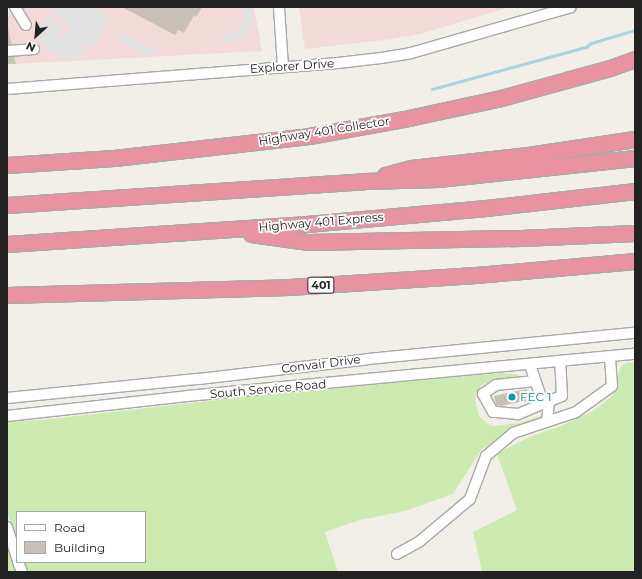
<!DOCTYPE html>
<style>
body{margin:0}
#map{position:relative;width:642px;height:579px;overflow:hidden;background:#f2efe9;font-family:Montserrat,sans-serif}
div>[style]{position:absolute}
.commercial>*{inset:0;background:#f2dad9}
.construction>*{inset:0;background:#c7c7b4}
.grass>*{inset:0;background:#cdebb0}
.parking>*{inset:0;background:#e2e2e2}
.stream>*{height:3px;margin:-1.5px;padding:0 1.5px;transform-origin:1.5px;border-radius:1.5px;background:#aad3df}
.building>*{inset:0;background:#c7bfb8}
.roads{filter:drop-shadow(1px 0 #a9a9a9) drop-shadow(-1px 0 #a9a9a9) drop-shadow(0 1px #a9a9a9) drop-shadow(0 -1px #a9a9a9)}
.minor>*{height:10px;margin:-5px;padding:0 5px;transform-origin:5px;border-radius:5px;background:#fff}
.highway>*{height:15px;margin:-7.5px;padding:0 7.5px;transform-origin:7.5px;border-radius:7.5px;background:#e892a2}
.dots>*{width:11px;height:11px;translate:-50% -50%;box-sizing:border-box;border:2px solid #fff;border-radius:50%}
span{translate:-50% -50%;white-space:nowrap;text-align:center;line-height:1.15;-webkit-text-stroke:3.5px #fff;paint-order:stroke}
.shield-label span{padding:1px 3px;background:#fff;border:1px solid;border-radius:3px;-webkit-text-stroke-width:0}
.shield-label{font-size:11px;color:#222;font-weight:700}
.street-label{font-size:12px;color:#222}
.culture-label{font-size:12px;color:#0d838f}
.left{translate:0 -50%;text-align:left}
.frame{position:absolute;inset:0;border:8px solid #222;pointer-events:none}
.legend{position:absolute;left:16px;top:511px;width:130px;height:52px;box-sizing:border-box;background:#fff;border:1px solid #a7a7a7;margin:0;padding:5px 7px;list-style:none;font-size:12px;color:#222}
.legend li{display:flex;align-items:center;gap:8px;height:20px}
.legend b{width:20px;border:1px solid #a7a7a7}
.north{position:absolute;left:16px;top:16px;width:40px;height:40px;-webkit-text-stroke:3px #fff;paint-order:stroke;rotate:206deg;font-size:11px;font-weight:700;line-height:16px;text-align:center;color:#222}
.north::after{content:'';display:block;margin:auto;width:14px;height:18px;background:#222;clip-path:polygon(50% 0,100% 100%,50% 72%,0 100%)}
</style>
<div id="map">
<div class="commercial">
<i style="clip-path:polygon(11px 7px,254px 7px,262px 51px,16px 64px,7px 23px)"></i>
<i style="clip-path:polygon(299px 7px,510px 7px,420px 34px,392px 39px,305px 49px)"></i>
</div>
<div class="construction">
<i style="clip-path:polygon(7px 23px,16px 64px,7px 64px)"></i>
</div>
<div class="grass">
<i style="clip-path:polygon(635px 362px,635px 572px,482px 572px,473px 532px,517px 510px,497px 454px,525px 439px,550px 429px,554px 429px,593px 411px,612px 396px,615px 389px,620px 368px,624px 364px)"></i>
<i style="clip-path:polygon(500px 373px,515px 374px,522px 378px,486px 383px,482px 385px,478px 390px,475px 400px,479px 416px,488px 424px,494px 426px,519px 423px,543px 415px,540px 421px,495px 441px,481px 450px,453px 494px,405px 511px,360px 520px,325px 532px,338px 572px,26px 572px,23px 562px,145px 562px,145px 512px,17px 512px,17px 544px,7px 512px,7px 422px,41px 420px,260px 395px)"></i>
<i style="clip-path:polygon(7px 539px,18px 572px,7px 572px)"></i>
</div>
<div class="parking">
<i style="clip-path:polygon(56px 7px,93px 7px,111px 17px,95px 46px,88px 44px,81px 59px,74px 56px,71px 63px,47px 50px,42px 42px,39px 30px,47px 16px,63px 25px,59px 33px,60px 36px,63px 38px,70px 24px,53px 15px)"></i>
<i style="clip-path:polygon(243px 7px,252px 7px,254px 14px,251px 28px,240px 38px,223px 44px,224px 35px,233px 33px,241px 26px,244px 17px)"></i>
<i style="clip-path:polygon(121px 32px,156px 50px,153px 57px,117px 40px)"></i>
</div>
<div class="stream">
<i style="left:432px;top:89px;width:160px;rotate:-15.3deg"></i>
<i style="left:586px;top:47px;width:6px;rotate:-39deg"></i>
<i style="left:591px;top:43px;width:46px;rotate:-16.5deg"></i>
</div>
<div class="building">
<i style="clip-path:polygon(122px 7px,202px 7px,196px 17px,194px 15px,184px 33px,178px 30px,175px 35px)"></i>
<i style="clip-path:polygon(527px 389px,529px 400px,501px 406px,496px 405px,494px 396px)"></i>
</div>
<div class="roads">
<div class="minor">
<i style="left:15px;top:7px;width:21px;rotate:59deg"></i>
<i style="left:279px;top:7px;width:60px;rotate:86.2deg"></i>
<i style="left:7px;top:51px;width:27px;rotate:-4deg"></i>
<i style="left:7px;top:89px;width:332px;rotate:-4.5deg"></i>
<i style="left:338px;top:63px;width:43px;rotate:-6.6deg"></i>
<i style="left:381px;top:58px;width:30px;rotate:-9deg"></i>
<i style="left:411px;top:53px;width:166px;rotate:-16deg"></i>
<i style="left:530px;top:365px;width:34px;rotate:71deg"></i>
<i style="left:541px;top:397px;width:9px;rotate:27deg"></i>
<i style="left:549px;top:401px;width:34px;rotate:157deg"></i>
<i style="left:518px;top:414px;width:25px;rotate:-175deg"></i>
<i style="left:493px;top:412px;width:21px;rotate:-119deg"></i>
<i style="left:483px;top:394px;width:16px;rotate:-35deg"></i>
<i style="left:496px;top:385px;width:39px;rotate:-6deg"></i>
<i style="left:7px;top:398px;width:193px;rotate:-5.7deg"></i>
<i style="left:199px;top:379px;width:170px;rotate:-6.7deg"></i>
<i style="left:368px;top:359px;width:268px;rotate:-5.6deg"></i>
<i style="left:7px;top:416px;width:181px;rotate:-6.3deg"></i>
<i style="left:187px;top:396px;width:450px;rotate:-5.4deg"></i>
<i style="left:547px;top:421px;width:20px;rotate:-84deg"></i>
<i style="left:549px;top:401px;width:14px;rotate:-21deg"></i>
<i style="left:562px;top:396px;width:34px;rotate:-93deg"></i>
<i style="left:7px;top:527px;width:33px;rotate:72deg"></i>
<i style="left:397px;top:554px;width:26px;rotate:-29deg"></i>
<i style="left:420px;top:541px;width:65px;rotate:-40deg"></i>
<i style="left:470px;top:499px;width:46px;rotate:-69.6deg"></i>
<i style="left:486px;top:456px;width:35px;rotate:-40deg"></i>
<i style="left:513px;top:433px;width:66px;rotate:-18.4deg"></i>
<i style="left:576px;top:412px;width:44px;rotate:-35.8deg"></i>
<i style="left:612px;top:386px;width:29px;rotate:-94deg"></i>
<i style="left:18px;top:562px;width:11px;rotate:68deg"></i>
</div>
<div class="highway">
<i style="left:7px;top:165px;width:107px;rotate:-3.7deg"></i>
<i style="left:114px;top:158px;width:196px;rotate:-6.4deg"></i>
<i style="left:309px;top:136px;width:97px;rotate:-10.1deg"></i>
<i style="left:404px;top:119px;width:99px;rotate:-12.2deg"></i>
<i style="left:501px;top:98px;width:113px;rotate:-15.4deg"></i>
<i style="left:610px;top:68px;width:27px;rotate:-20deg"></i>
<i style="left:385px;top:175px;width:27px;rotate:-15deg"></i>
<i style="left:411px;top:168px;width:118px;rotate:-6.3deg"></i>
<i style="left:528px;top:155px;width:108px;rotate:-8.5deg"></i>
<i style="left:7px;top:205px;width:358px;rotate:-3.8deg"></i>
<i style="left:364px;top:181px;width:74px;rotate:-1.5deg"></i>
<i style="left:438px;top:179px;width:198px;rotate:-6.1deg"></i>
<i style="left:251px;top:234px;width:58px;rotate:8deg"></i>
<i style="left:308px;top:242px;width:213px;rotate:-1.1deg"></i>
<i style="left:521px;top:238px;width:114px;rotate:-2.5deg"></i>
<i style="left:7px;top:244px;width:301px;rotate:-3.8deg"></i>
<i style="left:307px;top:224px;width:180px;rotate:-5.1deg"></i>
<i style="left:486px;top:208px;width:150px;rotate:-6.5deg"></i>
<i style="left:7px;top:295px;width:282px;rotate:-1.6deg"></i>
<i style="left:289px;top:287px;width:187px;rotate:-3.7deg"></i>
<i style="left:476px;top:275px;width:160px;rotate:-5deg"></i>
</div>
</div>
<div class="dots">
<i style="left:512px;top:397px;background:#0f9aa8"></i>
</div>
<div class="shield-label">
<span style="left:321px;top:285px">401</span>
</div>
<div class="street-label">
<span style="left:292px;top:66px;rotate:-4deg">Explorer Drive</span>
<span style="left:324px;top:131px;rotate:-9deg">Highway 401 Collector</span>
<span style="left:321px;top:222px;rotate:-5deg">Highway 401 Express</span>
<span style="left:321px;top:364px;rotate:-7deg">Convair Drive</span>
<span style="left:268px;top:389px;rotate:-5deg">South Service Road</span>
</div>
<div class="culture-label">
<span class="left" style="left:520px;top:397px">FEC 1</span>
</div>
<div class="frame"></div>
<ul class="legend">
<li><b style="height:5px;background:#fff"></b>Road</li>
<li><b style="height:11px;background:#c7bfb8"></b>Building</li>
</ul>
<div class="north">N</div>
</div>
